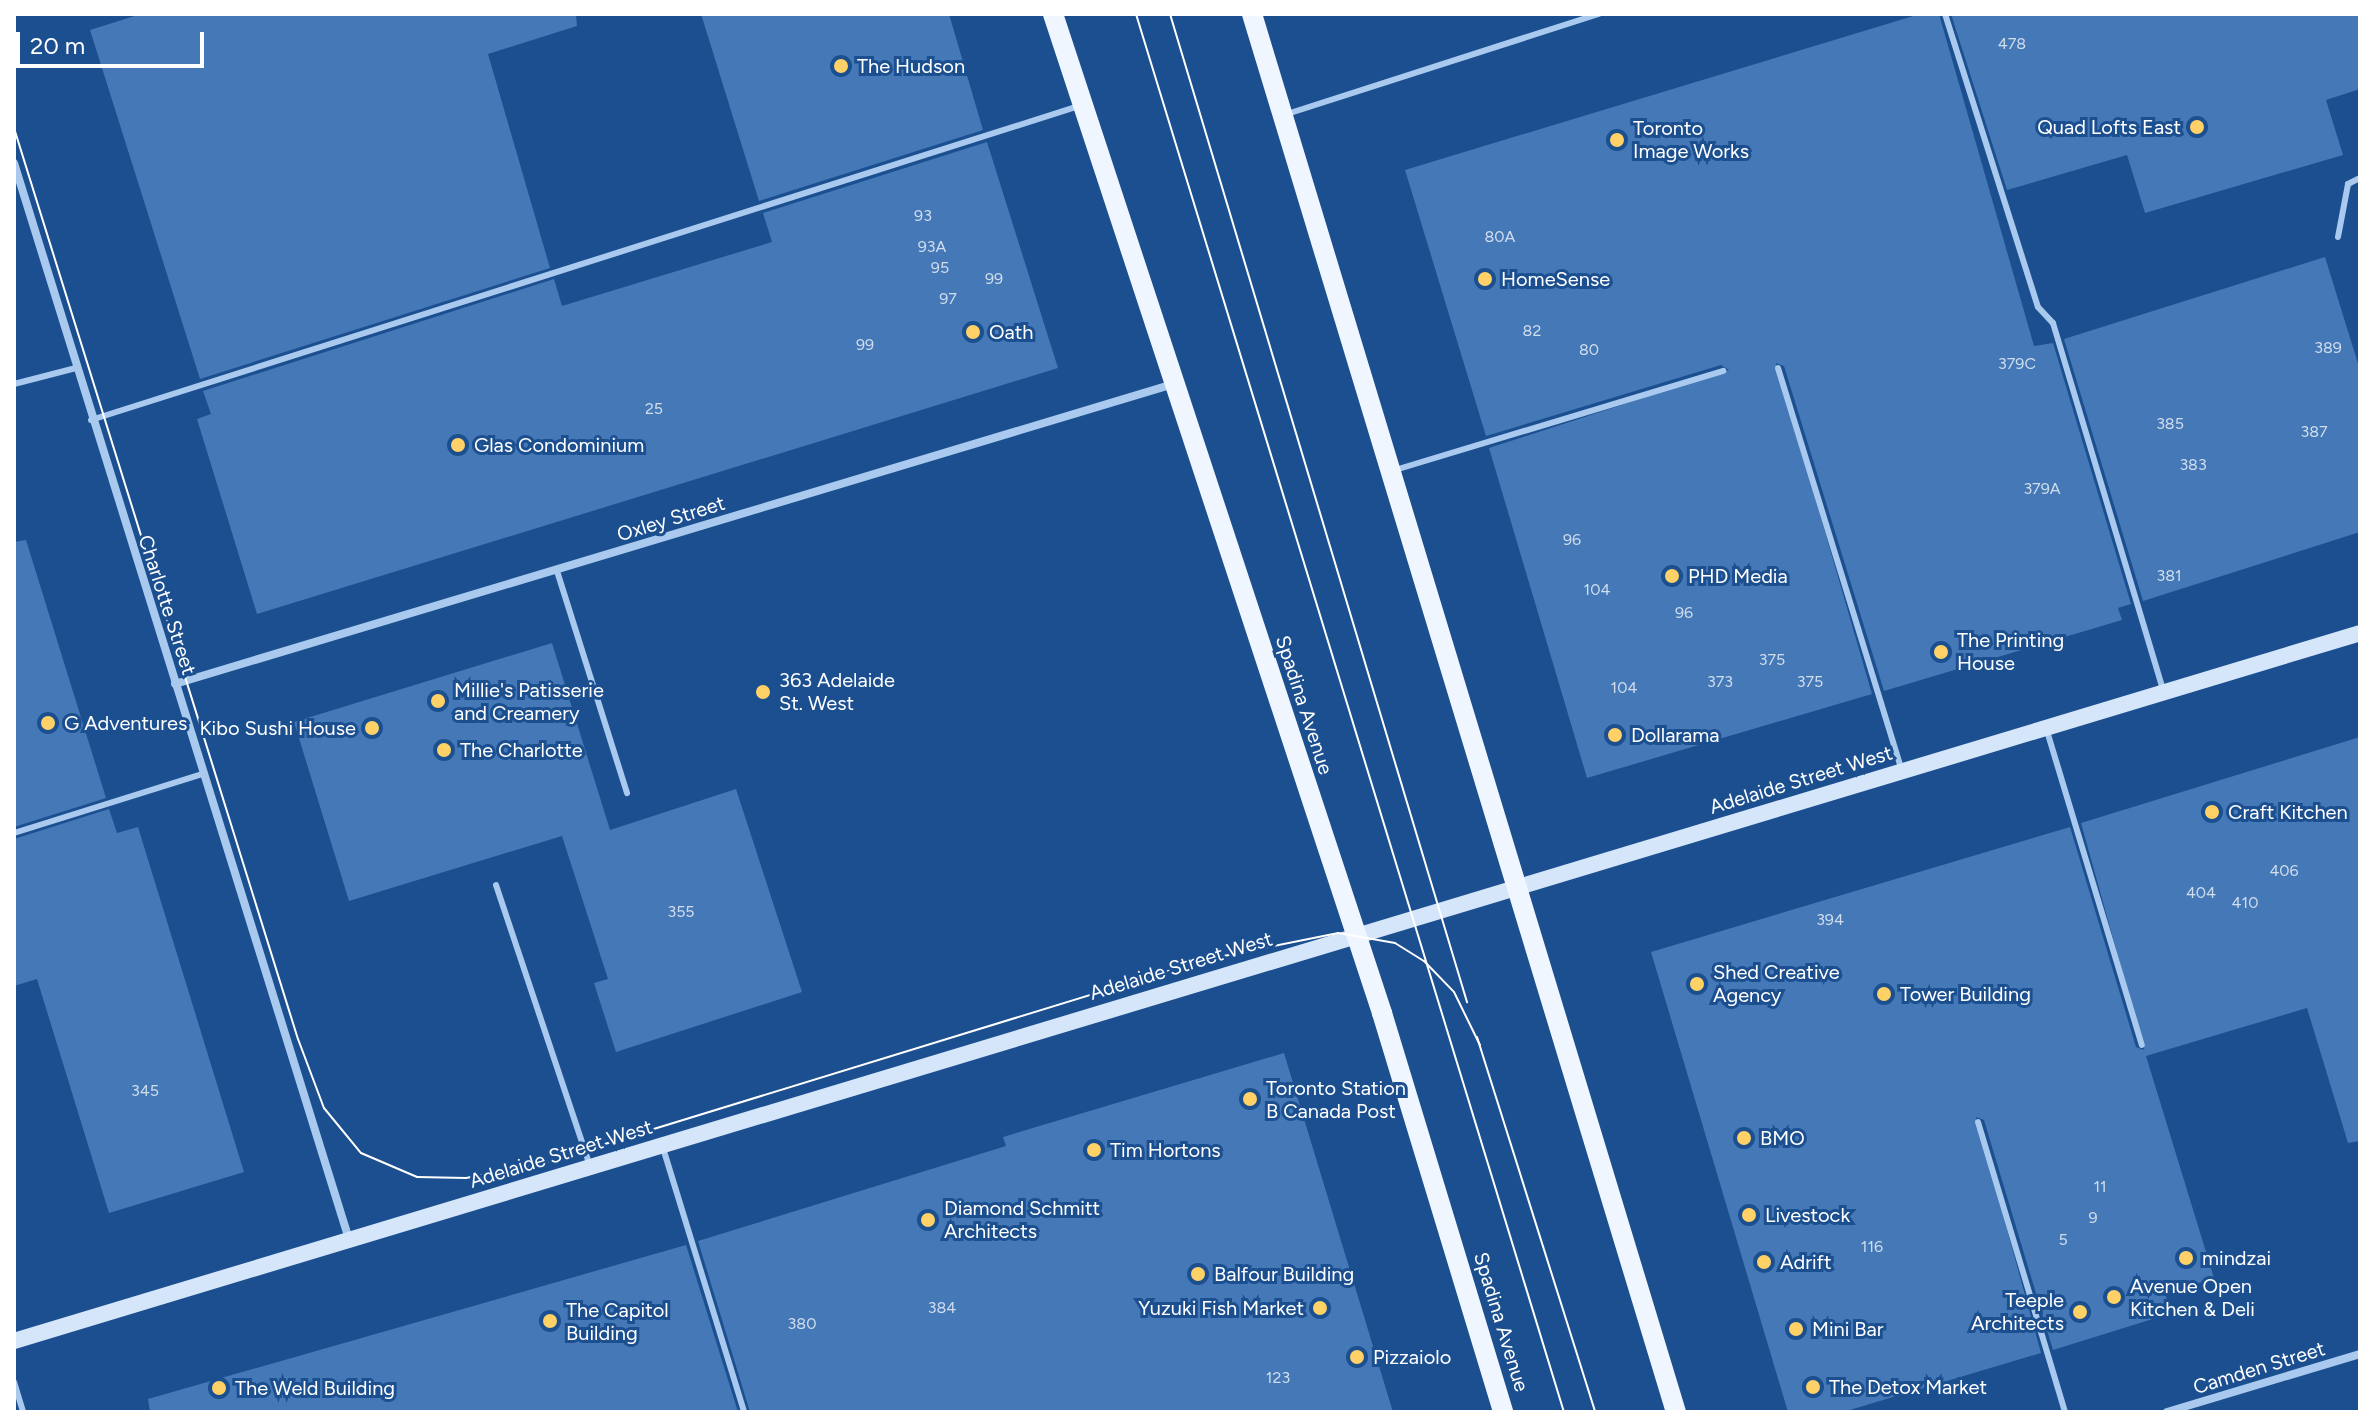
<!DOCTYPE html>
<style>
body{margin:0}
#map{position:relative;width:2374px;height:1426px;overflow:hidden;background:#1b4f8f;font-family:Figtree,sans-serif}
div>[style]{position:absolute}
.building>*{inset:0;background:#4478b7}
.service>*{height:6px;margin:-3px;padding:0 3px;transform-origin:3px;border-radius:3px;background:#a9c9ee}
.minor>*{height:8px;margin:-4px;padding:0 4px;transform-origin:4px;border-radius:4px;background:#a9c9ee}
.secondary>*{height:16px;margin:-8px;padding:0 8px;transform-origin:8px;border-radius:8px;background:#d6e6fa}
.primary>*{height:20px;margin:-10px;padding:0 10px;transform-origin:10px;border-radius:10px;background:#f0f6ff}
.tram>*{height:2px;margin:-1px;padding:0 1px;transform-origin:1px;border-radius:1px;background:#fff}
.dots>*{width:22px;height:22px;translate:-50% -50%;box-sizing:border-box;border:4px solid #1b4f8f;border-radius:50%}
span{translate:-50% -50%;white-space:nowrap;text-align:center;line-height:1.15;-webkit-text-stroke:6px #1b4f8f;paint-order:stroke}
.number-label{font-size:16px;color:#d0dded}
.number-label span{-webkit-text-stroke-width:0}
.poi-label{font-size:20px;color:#fff}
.left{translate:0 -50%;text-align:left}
.right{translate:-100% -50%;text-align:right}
.street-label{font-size:20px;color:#fff}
.frame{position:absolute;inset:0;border:16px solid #fff;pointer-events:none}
.scale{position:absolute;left:16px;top:32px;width:188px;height:36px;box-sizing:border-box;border:4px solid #fff;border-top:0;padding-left:10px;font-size:24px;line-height:28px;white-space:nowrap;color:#fff;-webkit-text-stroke:6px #1b4f8f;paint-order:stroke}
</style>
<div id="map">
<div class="building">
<i style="clip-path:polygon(141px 14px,576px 14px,577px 26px,488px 54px,550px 268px,200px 379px,90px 30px)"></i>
<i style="clip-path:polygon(701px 14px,949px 14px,983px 130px,759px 201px)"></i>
<i style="clip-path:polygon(1920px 14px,1939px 14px,2034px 346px,2053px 343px,2131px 604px,2118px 608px,2122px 620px,1884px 691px,1784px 366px,1776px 363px,1872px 694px,1587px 778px,1489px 448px,1729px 370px,1721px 365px,1486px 436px,1405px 170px)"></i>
<i style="clip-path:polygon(1951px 14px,2360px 14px,2360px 89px,2326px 100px,2343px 155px,2145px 213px,2127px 155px,2007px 190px)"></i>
<i style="clip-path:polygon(987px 142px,1058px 368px,257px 614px,197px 419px,211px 414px,203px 391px,554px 279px,562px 306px,772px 242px,763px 213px)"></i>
<i style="clip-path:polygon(2325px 257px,2360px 370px,2360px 532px,2143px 601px,2064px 339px)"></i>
<i style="clip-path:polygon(26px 540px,106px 798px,14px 827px,14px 542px)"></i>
<i style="clip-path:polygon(552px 643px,610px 830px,736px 789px,802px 992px,616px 1052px,594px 983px,608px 979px,562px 836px,349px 901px,294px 722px)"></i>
<i style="clip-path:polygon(2360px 737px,2360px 1141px,2348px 1143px,2307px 1008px,2146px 1056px,2214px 1278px,2165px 1294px,2172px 1313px,2053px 1350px,1984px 1120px,1976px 1117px,2041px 1353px,1843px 1412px,1788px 1412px,1651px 952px,2070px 827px,2136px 1047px,2144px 1050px,2081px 823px)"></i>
<i style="clip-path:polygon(109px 809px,117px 833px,138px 827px,244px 1172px,109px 1213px,37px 979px,14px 986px,14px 839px)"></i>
<i style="clip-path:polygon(1284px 1053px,1393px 1412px,750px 1412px,698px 1241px,1006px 1146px,1003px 1137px)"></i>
<i style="clip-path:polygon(686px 1245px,738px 1412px,150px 1412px,148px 1399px)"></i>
</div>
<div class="service">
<i style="left:1945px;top:14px;width:307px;rotate:72.4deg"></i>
<i style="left:2038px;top:307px;width:22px;rotate:47deg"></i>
<i style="left:2053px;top:323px;width:383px;rotate:73.3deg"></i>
<i style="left:1287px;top:114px;width:328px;rotate:-17.8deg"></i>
<i style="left:2338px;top:237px;width:54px;rotate:-79.3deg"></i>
<i style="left:2348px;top:184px;width:13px;rotate:-27deg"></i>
<i style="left:1778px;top:368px;width:422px;rotate:72.9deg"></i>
<i style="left:14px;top:384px;width:64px;rotate:-14.5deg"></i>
<i style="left:91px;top:420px;width:1037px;rotate:-17.63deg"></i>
<i style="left:1395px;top:470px;width:343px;rotate:-16.8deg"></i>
<i style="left:557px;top:571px;width:233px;rotate:72.5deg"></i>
<i style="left:2047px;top:731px;width:328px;rotate:73.2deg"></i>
<i style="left:14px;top:833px;width:197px;rotate:-17.4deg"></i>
<i style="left:496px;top:885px;width:296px;rotate:71.5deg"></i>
<i style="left:1978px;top:1122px;width:303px;rotate:73.3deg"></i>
<i style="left:663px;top:1148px;width:276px;rotate:72.9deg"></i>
<i style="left:14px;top:1382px;width:31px;rotate:73deg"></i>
</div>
<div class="minor">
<i style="left:14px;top:163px;width:1127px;rotate:72.71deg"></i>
<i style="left:175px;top:684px;width:1043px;rotate:-16.72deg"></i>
<i style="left:2167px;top:1412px;width:202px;rotate:-16.7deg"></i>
</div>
<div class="secondary">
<i style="left:14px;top:1341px;width:2451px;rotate:-16.79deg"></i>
</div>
<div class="primary">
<i style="left:1053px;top:14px;width:1052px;rotate:71.77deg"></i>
<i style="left:1382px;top:1013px;width:417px;rotate:73.1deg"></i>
<i style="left:1252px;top:14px;width:1461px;rotate:73.13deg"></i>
</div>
<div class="tram">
<i style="left:1136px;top:14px;width:1462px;rotate:72.98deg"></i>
<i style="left:1170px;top:14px;width:1032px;rotate:73.27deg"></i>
<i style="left:14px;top:128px;width:954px;rotate:72.69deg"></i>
<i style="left:298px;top:1039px;width:74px;rotate:69.4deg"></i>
<i style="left:324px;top:1108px;width:58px;rotate:50.6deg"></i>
<i style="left:361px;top:1153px;width:61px;rotate:23.2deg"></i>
<i style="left:417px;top:1177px;width:49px;rotate:1.2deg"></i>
<i style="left:466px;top:1178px;width:78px;rotate:-11deg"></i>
<i style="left:543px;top:1163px;width:691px;rotate:-17.07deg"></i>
<i style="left:1204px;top:960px;width:137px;rotate:-11.4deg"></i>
<i style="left:1338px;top:933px;width:58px;rotate:10deg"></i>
<i style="left:1395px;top:943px;width:34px;rotate:32deg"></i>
<i style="left:1424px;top:961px;width:43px;rotate:45.9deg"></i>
<i style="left:1454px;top:992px;width:59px;rotate:63.9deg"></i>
<i style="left:1477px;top:1037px;width:393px;rotate:72.5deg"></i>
</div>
<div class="dots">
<i style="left:841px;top:66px;background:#ffd166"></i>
<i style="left:2197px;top:127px;background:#ffd166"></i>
<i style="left:1617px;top:140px;background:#ffd166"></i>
<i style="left:1485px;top:279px;background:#ffd166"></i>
<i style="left:973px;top:332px;background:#ffd166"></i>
<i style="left:458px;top:445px;background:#ffd166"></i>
<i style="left:1672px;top:576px;background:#ffd166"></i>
<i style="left:1941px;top:652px;background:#ffd166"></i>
<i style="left:763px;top:692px;background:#ffd166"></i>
<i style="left:438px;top:701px;background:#ffd166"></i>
<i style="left:48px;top:723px;background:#ffd166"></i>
<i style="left:372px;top:728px;background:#ffd166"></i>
<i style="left:1615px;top:735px;background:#ffd166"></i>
<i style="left:444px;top:750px;background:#ffd166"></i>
<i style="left:2212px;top:812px;background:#ffd166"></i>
<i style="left:1697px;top:984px;background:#ffd166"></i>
<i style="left:1884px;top:994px;background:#ffd166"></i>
<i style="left:1250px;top:1099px;background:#ffd166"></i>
<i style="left:1744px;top:1138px;background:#ffd166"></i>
<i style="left:1094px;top:1150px;background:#ffd166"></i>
<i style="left:1749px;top:1215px;background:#ffd166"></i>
<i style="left:928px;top:1220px;background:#ffd166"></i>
<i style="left:2186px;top:1258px;background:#ffd166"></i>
<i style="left:1764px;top:1262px;background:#ffd166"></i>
<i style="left:1198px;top:1274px;background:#ffd166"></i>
<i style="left:2114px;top:1297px;background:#ffd166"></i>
<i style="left:1320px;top:1308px;background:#ffd166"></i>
<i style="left:2080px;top:1312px;background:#ffd166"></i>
<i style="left:550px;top:1321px;background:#ffd166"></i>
<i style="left:1796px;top:1329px;background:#ffd166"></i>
<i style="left:1357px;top:1357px;background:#ffd166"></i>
<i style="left:1813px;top:1387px;background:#ffd166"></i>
<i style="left:219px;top:1388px;background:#ffd166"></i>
</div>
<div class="number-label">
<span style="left:2012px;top:44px">478</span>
<span style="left:923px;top:216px">93</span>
<span style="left:1500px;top:237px">80A</span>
<span style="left:932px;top:247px">93A</span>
<span style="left:940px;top:268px">95</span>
<span style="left:994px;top:279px">99</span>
<span style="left:948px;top:299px">97</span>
<span style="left:1532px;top:331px">82</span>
<span style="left:865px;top:345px">99</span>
<span style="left:2328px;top:348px">389</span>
<span style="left:1589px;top:350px">80</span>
<span style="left:2017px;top:364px">379C</span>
<span style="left:654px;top:409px">25</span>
<span style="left:2170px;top:424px">385</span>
<span style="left:2314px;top:432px">387</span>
<span style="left:2193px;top:465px">383</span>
<span style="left:2042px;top:489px">379A</span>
<span style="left:1572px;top:540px">96</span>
<span style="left:2169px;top:576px">381</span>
<span style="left:1597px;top:590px">104</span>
<span style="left:1684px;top:613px">96</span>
<span style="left:1772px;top:660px">375</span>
<span style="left:1720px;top:682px">373</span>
<span style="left:1810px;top:682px">375</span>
<span style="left:1624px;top:688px">104</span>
<span style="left:2284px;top:871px">406</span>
<span style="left:2201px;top:893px">404</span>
<span style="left:2245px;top:903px">410</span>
<span style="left:681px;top:912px">355</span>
<span style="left:1830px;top:920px">394</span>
<span style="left:145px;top:1091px">345</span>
<span style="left:2100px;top:1187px">11</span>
<span style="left:2093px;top:1218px">9</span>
<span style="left:2063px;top:1240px">5</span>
<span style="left:1872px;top:1247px">116</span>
<span style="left:942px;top:1308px">384</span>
<span style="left:802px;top:1324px">380</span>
<span style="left:1278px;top:1378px">123</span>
</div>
<div class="poi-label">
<span class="left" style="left:857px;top:66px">The Hudson</span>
<span class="right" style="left:2181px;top:127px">Quad Lofts East</span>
<span class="left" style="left:1633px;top:140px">Toronto<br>Image Works</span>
<span class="left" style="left:1501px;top:279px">HomeSense</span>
<span class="left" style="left:989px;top:332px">Oath</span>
<span class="left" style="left:474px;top:445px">Glas Condominium</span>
<span class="left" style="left:1688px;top:576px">PHD Media</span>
<span class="left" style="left:1957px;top:652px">The Printing<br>House</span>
<span class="left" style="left:779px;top:692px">363 Adelaide<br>St. West</span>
<span class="left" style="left:454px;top:702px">Millie's Patisserie<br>and Creamery</span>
<span class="left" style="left:64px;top:723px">G Adventures</span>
<span class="right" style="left:356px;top:728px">Kibo Sushi House</span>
<span class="left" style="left:1631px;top:735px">Dollarama</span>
<span class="left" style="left:460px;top:750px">The Charlotte</span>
<span class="left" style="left:2228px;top:812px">Craft Kitchen</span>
<span class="left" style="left:1713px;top:984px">Shed Creative<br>Agency</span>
<span class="left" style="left:1900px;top:994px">Tower Building</span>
<span class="left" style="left:1266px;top:1100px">Toronto Station<br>B Canada Post</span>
<span class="left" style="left:1760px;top:1138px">BMO</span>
<span class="left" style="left:1110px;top:1150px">Tim Hortons</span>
<span class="left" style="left:944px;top:1220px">Diamond Schmitt<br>Architects</span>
<span class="left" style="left:1765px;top:1215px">Livestock</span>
<span class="left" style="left:2202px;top:1258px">mindzai</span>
<span class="left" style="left:1780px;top:1262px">Adrift</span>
<span class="left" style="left:1214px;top:1274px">Balfour Building</span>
<span class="left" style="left:2130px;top:1298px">Avenue Open<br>Kitchen &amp; Deli</span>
<span class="right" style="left:2064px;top:1312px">Teeple<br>Architects</span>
<span class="right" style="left:1304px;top:1308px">Yuzuki Fish Market</span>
<span class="left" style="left:566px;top:1322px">The Capitol<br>Building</span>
<span class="left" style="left:1812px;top:1329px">Mini Bar</span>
<span class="left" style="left:1373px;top:1357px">Pizzaiolo</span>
<span class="left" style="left:1829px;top:1387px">The Detox Market</span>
<span class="left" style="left:235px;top:1388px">The Weld Building</span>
</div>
<div class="street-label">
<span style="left:671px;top:519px;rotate:-17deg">Oxley Street</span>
<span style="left:167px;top:605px;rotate:72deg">Charlotte Street</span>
<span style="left:1304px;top:705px;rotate:72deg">Spadina Avenue</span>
<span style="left:1801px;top:780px;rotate:-17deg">Adelaide Street West</span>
<span style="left:1181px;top:966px;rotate:-17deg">Adelaide Street West</span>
<span style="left:561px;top:1154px;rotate:-17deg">Adelaide Street West</span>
<span style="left:1501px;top:1322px;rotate:73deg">Spadina Avenue</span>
<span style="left:2259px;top:1368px;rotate:-17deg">Camden Street</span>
</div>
<div class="frame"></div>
<div class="scale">20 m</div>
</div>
